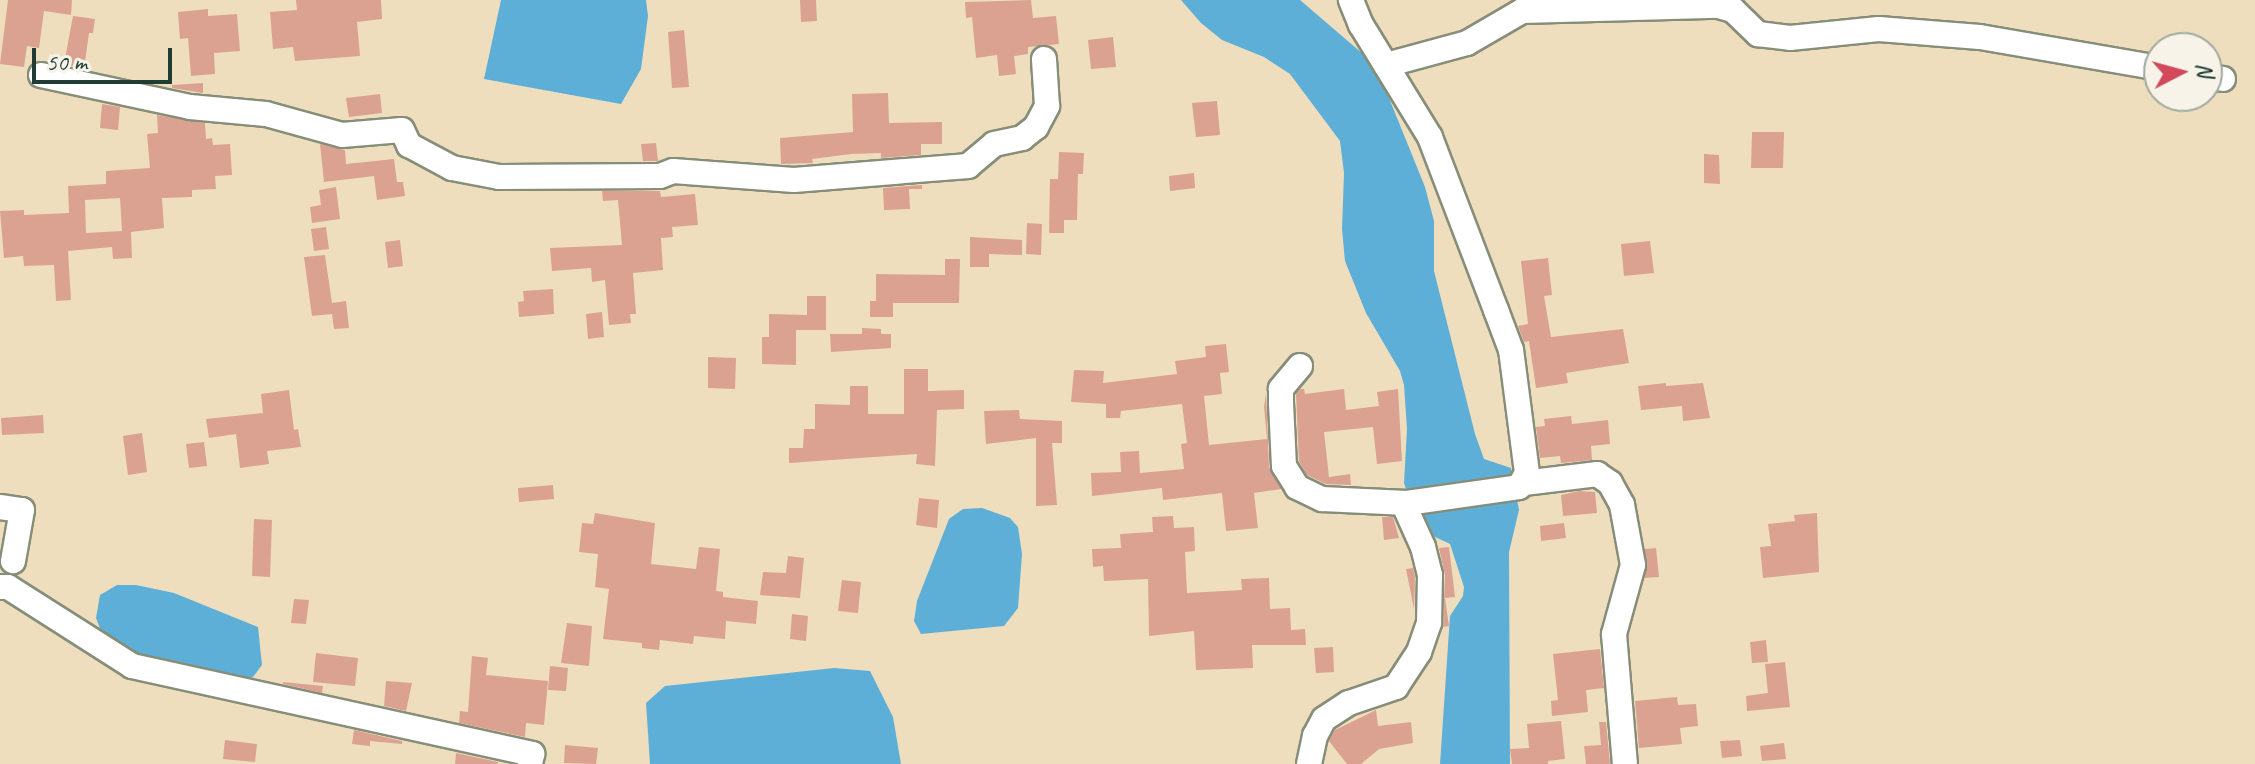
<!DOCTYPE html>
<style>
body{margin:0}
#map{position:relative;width:2255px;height:764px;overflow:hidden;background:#eedebe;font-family:Caveat,sans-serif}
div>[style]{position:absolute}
.water>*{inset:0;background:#5dafd8}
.building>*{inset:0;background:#dba292}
.roads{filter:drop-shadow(2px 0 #868e79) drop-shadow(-2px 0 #868e79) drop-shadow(0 2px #868e79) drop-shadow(0 -2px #868e79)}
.minor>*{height:24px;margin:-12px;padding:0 12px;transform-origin:12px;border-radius:12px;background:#fff}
span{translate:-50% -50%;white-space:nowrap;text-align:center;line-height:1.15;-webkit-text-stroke:7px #f7f3e8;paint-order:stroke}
.north{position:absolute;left:2143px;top:32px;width:80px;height:80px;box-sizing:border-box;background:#f7f3e8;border:2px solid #a1aaa0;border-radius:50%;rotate:84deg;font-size:22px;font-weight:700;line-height:32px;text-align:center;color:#1f3d34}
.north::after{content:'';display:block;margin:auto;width:28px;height:36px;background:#d1495b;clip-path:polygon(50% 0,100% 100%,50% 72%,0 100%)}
.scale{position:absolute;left:32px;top:48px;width:140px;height:36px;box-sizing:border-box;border:4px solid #1f3d34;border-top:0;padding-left:10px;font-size:24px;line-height:28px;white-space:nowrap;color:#1f3d34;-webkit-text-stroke:6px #f7f3e8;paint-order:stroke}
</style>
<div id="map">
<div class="water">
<i style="clip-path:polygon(501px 0,646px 0,648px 16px,641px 69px,621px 104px,484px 79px)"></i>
<i style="clip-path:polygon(1181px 0,1300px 0,1363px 54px,1387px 93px,1425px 187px,1434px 221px,1434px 271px,1475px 434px,1484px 459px,1511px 468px,1519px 510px,1509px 552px,1510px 764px,1440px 764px,1450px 616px,1463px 596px,1464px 587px,1450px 544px,1431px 535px,1415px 517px,1404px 483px,1407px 429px,1404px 385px,1400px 371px,1366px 313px,1345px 261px,1342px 229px,1344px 173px,1340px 141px,1290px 74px,1264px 57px,1222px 40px,1201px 23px)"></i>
<i style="clip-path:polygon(982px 508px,1010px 518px,1018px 527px,1022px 554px,1018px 608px,1004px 626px,921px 634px,914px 621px,917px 601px,949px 519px,963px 509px)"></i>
<i style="clip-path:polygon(117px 585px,136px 585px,174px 593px,258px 627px,262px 665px,253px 677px,240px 682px,115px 647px,101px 631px,96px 618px,100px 595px)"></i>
<i style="clip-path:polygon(834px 668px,870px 671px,893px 717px,901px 764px,650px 764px,646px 703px,665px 686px)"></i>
</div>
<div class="building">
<i style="clip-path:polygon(8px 0,72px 0,71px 15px,44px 11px,39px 48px,27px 46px,24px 67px,0 64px)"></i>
<i style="clip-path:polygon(296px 0,381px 0,382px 19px,357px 22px,360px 56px,295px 61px,293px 47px,273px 49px,270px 12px,297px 10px)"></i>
<i style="clip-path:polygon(800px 0,816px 0,817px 21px,801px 22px)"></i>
<i style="clip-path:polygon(1031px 0,1033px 18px,1056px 16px,1059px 44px,1028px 47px,1028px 54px,1014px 56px,1016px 74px,999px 76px,997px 55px,976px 58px,972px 17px,966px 18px,965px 2px)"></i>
<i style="clip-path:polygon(208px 9px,208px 16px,237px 14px,240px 51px,214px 53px,215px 74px,191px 76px,188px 38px,180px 39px,178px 12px)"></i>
<i style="clip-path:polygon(73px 16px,95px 19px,93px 33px,89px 33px,84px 69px,64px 64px)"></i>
<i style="clip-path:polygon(684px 30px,689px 87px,672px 88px,668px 32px)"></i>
<i style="clip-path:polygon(1113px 37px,1116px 67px,1091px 69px,1088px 40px)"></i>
<i style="clip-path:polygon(203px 83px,203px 93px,172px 88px,172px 85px)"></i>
<i style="clip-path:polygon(888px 93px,889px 123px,942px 122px,942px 144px,921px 144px,921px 155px,881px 158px,881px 153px,851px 154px,812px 159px,813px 163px,781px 164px,780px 138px,853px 132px,852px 94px)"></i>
<i style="clip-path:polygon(380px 94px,382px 113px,349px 117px,346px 98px)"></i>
<i style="clip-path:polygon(1217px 101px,1220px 135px,1196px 137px,1192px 103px)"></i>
<i style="clip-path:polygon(102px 104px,120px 107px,118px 130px,100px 128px)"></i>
<i style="clip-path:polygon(evenodd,157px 115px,205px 123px,206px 139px,212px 138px,213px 145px,230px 144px,232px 175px,215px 176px,216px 189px,192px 190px,192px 197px,162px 198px,164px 228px,131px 232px,132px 258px,113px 259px,112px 247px,68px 251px,71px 300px,56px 301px,54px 265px,24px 266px,23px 256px,4px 258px,0 211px,24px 210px,24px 215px,69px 213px,68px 186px,106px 184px,106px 171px,150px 168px,147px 134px,158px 133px,157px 115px,120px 198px,122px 231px,86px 233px,85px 200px,120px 198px)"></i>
<i style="clip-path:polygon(1752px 132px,1784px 132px,1783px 168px,1751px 168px)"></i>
<i style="clip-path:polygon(656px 143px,658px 161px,643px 161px,641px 144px)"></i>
<i style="clip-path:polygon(320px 144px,345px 150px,346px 164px,394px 159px,397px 182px,403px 182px,405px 196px,377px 200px,374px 176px,324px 182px)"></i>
<i style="clip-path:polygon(1059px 152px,1084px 153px,1083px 174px,1078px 174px,1077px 220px,1064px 220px,1064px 233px,1049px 233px,1050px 179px,1058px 179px)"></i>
<i style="clip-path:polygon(1704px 154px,1719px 155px,1720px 184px,1704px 183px)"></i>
<i style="clip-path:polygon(1194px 173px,1195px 188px,1170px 191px,1169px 176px)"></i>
<i style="clip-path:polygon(922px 185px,922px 189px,909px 189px,910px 209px,884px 210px,883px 188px)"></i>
<i style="clip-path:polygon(336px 187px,340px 219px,312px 223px,310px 207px,321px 205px,319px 190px)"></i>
<i style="clip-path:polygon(602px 191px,660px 191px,661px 197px,695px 194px,698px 225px,672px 227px,673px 237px,661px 238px,663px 270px,633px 273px,636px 314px,630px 314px,631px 323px,609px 325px,605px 280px,592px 282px,591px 268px,552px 271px,550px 248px,622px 245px,618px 200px,603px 201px)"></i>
<i style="clip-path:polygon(1027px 223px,1042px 224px,1041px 255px,1026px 254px)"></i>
<i style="clip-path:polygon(326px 227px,329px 249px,314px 251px,311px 229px)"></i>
<i style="clip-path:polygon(970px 237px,1022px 240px,1022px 255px,989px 254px,989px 267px,970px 267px)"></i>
<i style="clip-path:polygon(400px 240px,403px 266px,388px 268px,385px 242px)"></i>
<i style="clip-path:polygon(1650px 241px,1654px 273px,1624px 276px,1621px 244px)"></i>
<i style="clip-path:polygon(325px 255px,332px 303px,346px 301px,349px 328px,334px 329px,332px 314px,312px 316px,304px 257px)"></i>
<i style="clip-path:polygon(1548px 258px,1552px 295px,1544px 296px,1551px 337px,1623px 329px,1629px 363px,1566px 373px,1568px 383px,1536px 388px,1529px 341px,1524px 342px,1518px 326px,1528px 324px,1521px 261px)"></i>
<i style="clip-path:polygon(945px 259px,960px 259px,959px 303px,893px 303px,893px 317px,870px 317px,870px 301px,876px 301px,876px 274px,945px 275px)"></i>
<i style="clip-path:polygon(553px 289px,554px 314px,519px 317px,518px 302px,524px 301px,523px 291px)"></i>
<i style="clip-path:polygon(807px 296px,826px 296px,826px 330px,796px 330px,796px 365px,762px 364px,762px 337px,769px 337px,769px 314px,807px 315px)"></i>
<i style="clip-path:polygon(602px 312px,604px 337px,588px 339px,586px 314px)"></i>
<i style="clip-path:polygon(862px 328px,881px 329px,881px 334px,891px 334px,891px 348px,831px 352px,830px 334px,862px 334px)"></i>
<i style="clip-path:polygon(1226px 344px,1229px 372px,1220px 373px,1222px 394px,1204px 396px,1209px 445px,1267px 439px,1264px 407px,1266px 393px,1269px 467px,1281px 489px,1254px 493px,1258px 528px,1226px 531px,1222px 493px,1163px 500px,1162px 488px,1092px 496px,1091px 473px,1121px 472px,1120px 452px,1139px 451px,1140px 473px,1184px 469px,1181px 444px,1187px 443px,1182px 404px,1121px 411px,1120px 418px,1106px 418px,1106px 404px,1071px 402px,1074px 370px,1104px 371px,1103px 383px,1177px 374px,1175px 361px,1206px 357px,1205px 346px)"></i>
<i style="clip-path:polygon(708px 357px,736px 358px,735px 389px,708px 388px)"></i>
<i style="clip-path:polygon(904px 369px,928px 369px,928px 391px,964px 390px,964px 409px,937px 410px,935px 466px,916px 464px,917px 454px,789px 463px,789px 448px,803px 448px,804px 429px,815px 429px,815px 404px,850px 405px,850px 386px,868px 386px,868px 414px,904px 414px)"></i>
<i style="clip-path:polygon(1666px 383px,1666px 386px,1703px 383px,1710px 418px,1683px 421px,1682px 406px,1641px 410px,1638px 386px)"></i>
<i style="clip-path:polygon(1300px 389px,1304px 389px,1305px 394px,1344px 389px,1346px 410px,1379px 406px,1377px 392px,1398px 389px,1402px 461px,1377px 464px,1373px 427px,1324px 432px,1329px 477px,1350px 474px,1351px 485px,1326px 484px,1307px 475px,1299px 461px,1296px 394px)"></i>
<i style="clip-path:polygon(289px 390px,294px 430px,298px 429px,301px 447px,267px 451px,269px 464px,240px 468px,236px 434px,209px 438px,206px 419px,263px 413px,261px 394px)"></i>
<i style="clip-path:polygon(1019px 410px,1020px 419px,1062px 421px,1062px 443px,1052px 443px,1057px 505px,1036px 506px,1036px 438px,986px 444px,984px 411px)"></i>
<i style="clip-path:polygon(43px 415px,44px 433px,2px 435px,1px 418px)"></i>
<i style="clip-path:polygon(1571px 416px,1572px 424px,1608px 420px,1610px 444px,1591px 446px,1592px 460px,1561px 463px,1560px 456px,1540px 458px,1536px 427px,1545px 426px,1544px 419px)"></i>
<i style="clip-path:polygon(142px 433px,147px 472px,128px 475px,123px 436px)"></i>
<i style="clip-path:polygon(204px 442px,207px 466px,189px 468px,186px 444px)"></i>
<i style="clip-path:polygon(553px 485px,554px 499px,519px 502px,518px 488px)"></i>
<i style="clip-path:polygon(1579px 491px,1595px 492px,1597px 513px,1563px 516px,1561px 495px)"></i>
<i style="clip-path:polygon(919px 498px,939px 500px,937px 528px,916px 525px)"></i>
<i style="clip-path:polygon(595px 513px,655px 523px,651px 564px,696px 569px,699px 547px,720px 549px,716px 591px,723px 592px,723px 597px,758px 601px,756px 624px,726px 621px,725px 639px,694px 636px,693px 644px,660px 640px,659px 650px,642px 648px,642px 643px,603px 639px,609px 589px,595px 587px,598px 554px,579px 552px,582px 523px,593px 524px)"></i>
<i style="clip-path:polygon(1817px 513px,1819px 572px,1763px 578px,1760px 547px,1771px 546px,1768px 524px,1795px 521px,1794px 515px)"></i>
<i style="clip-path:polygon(1173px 516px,1174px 528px,1194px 527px,1195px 551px,1185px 552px,1187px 593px,1242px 590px,1241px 579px,1269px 578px,1270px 609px,1290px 608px,1291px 630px,1305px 629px,1306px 645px,1252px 645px,1253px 668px,1196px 670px,1194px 631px,1149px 636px,1148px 579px,1104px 581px,1103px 566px,1093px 567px,1092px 549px,1121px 548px,1120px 534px,1153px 532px,1152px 517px)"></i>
<i style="clip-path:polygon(1382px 517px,1393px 517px,1399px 538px,1384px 540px)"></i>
<i style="clip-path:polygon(254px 519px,272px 520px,270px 577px,252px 576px)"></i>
<i style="clip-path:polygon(1564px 523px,1566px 538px,1541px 541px,1540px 526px)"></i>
<i style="clip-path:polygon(1449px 547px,1455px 597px,1445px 598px,1449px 626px,1443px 627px,1445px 575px,1439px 548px)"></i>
<i style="clip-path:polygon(1656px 548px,1659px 577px,1645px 578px,1645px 549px)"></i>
<i style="clip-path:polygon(788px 556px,804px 558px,800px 598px,760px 595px,763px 572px,786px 573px)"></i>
<i style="clip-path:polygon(1413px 568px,1415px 577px,1414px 609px,1406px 569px)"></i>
<i style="clip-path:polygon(842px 580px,861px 582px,858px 613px,838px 611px)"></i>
<i style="clip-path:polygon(294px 599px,309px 600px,306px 624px,291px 623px)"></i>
<i style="clip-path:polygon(792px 614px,808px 616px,806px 641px,790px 639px)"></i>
<i style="clip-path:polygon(567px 623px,592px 626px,589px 666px,561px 663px)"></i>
<i style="clip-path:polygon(1766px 640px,1768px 662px,1752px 663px,1750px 642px)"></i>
<i style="clip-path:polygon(1333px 647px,1334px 672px,1316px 673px,1314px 648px)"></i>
<i style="clip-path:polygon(1600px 649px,1604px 688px,1586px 690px,1588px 712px,1552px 716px,1551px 701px,1558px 700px,1553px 654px)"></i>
<i style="clip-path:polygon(316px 653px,358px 658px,355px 686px,313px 682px)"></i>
<i style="clip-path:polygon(472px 656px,488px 658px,486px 675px,548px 681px,544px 725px,526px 723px,525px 737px,459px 723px,460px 711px,468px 712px)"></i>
<i style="clip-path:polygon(1785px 662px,1790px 707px,1747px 711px,1746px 696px,1768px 693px,1765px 664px)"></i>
<i style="clip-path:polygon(550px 666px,568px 668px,566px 691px,548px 690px)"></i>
<i style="clip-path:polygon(386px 681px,412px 683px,406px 711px,384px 706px)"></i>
<i style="clip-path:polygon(283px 682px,323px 686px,322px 693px,283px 684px)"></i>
<i style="clip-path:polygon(1677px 697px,1678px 705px,1696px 704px,1698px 726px,1680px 728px,1682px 744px,1639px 748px,1635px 701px)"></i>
<i style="clip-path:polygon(1376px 710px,1378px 726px,1411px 722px,1413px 743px,1379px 749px,1361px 764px,1347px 764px,1329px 741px,1335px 730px)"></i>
<i style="clip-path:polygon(1561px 721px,1565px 759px,1548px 761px,1548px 764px,1512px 764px,1510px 749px,1529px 748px,1527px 724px)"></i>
<i style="clip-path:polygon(1599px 722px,1606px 722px,1610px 764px,1586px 764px,1584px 746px,1601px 745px)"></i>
<i style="clip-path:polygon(354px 730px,402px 741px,402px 744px,370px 741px,370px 746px,352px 744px)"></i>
<i style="clip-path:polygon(225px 740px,257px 744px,255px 762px,223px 759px)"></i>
<i style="clip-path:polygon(1740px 740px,1742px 756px,1722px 758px,1720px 741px)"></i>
<i style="clip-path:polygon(1784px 743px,1786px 759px,1762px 761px,1760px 746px)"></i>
<i style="clip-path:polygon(565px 745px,598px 748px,596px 764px,564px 763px)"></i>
<i style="clip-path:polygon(456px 753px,498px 762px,498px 764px,455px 764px)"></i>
</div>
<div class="roads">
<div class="minor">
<i style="left:1386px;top:65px;width:84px;rotate:-15.2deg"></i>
<i style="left:1467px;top:43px;width:64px;rotate:-30.2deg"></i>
<i style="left:1522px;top:11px;width:196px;rotate:-1.5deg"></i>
<i style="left:1718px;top:6px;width:16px;rotate:15deg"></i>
<i style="left:1733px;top:10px;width:35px;rotate:44deg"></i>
<i style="left:1758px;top:34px;width:32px;rotate:7deg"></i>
<i style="left:1790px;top:38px;width:89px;rotate:-5.8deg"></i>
<i style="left:1879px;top:29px;width:101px;rotate:4.5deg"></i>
<i style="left:1980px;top:37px;width:182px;rotate:9.8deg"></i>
<i style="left:41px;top:75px;width:152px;rotate:12.1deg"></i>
<i style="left:190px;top:107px;width:76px;rotate:5.3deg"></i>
<i style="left:266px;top:114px;width:79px;rotate:15.4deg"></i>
<i style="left:342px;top:135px;width:60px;rotate:-4.8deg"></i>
<i style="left:402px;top:130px;width:17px;rotate:65deg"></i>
<i style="left:409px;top:145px;width:49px;rotate:28.1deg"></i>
<i style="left:452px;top:168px;width:48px;rotate:10.8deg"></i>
<i style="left:499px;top:177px;width:161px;rotate:-0.4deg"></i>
<i style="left:660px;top:176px;width:14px;rotate:-21deg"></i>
<i style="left:673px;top:171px;width:121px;rotate:4.3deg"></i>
<i style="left:794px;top:180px;width:175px;rotate:-4.6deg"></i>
<i style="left:968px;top:166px;width:34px;rotate:-40deg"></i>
<i style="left:994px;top:144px;width:29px;rotate:-12deg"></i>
<i style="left:1022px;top:138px;width:18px;rotate:-38deg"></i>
<i style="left:1036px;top:127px;width:24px;rotate:-62deg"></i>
<i style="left:1047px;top:106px;width:47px;rotate:-93.7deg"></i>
<i style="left:2207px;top:77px;width:16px;rotate:7deg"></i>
<i style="left:1300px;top:366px;width:30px;rotate:130deg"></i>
<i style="left:1281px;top:389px;width:14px;rotate:90deg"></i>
<i style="left:1281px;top:403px;width:63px;rotate:87.3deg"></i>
<i style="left:1284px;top:466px;width:25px;rotate:58deg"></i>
<i style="left:1297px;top:487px;width:28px;rotate:26deg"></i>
<i style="left:1322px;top:499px;width:85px;rotate:2.7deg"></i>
<i style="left:1524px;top:483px;width:74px;rotate:-7deg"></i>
<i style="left:1597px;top:474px;width:16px;rotate:35deg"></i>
<i style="left:1610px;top:483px;width:25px;rotate:61deg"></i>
<i style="left:1622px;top:505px;width:61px;rotate:79.6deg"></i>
<i style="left:1633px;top:565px;width:72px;rotate:105.4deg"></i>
<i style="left:1614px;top:634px;width:130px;rotate:85.2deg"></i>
<i style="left:0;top:507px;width:22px;rotate:8deg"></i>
<i style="left:22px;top:510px;width:52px;rotate:100deg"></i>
<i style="left:0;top:587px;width:8px"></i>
<i style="left:8px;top:587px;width:147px;rotate:32.5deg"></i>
<i style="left:132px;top:666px;width:410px;rotate:12.4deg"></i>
<i style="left:532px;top:754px;width:10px;rotate:101deg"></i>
<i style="left:1309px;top:764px;width:29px;rotate:-78deg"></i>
<i style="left:1315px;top:736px;width:19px;rotate:-62deg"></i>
<i style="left:1324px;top:719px;width:30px;rotate:-33deg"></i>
<i style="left:1349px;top:703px;width:50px;rotate:-18.8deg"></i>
<i style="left:1396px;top:687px;width:42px;rotate:-56.7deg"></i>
<i style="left:1419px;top:652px;width:31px;rotate:-71deg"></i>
<i style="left:1429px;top:623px;width:48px;rotate:-88.8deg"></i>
<i style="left:1430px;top:575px;width:29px;rotate:-104deg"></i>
<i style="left:1423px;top:547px;width:44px;rotate:-114.2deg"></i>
<i style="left:1405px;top:507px;width:4px;rotate:-63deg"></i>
<i style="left:1407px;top:503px;width:113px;rotate:-8.1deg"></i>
<i style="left:1519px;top:487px;width:16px;rotate:-60deg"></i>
<i style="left:1527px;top:473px;width:124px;rotate:-97.4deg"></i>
<i style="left:1511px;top:350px;width:43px;rotate:-110.6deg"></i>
<i style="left:1496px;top:310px;width:185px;rotate:-110.9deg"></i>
<i style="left:1430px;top:137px;width:132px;rotate:-121.6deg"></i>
<i style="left:1361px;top:25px;width:27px;rotate:-112deg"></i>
</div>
</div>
<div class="north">N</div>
<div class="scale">50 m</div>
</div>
